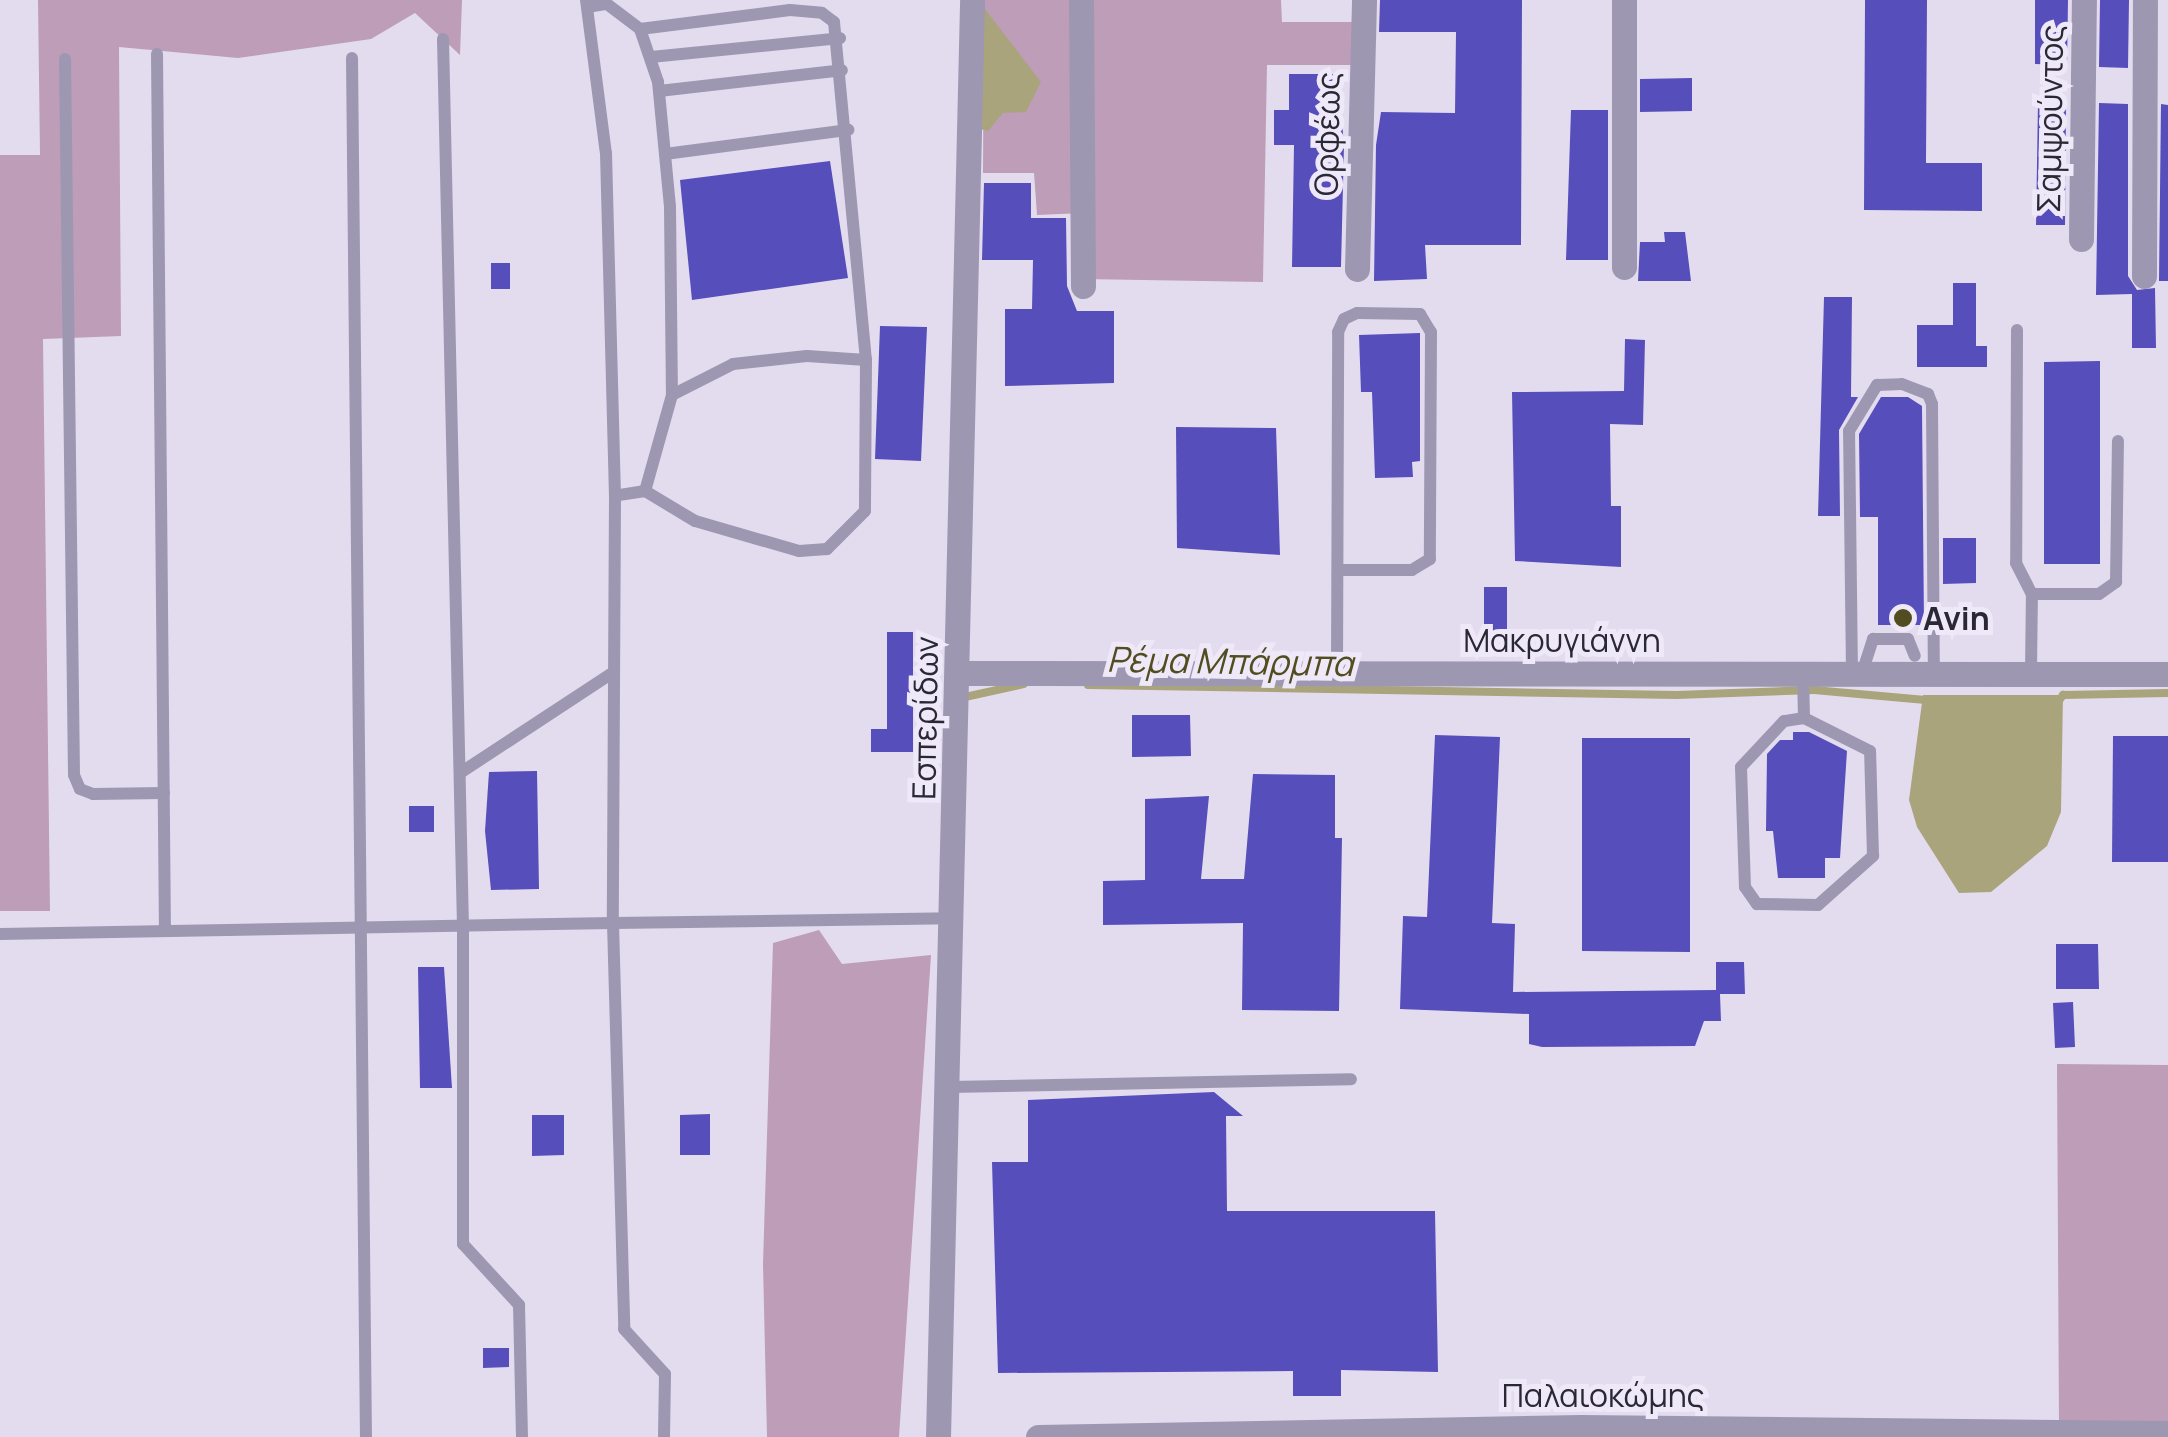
<!DOCTYPE html>
<meta charset="utf-8">
<style>
body{margin:0}
#map{position:relative;width:2168px;height:1437px;overflow:hidden;background:#e3dcef;font-family:Manrope,sans-serif}
div>[style]{position:absolute}
.green>*{inset:0;background:#bd9db8}
.water>*{inset:0;background:#aaa47d}
.stream>*{height:8px;margin:-4px;padding:0 4px;transform-origin:4px;border-radius:4px;background:#aaa47d}
.building>*{inset:0;background:#564ebb}
.service>*{height:12px;margin:-6px;padding:0 6px;transform-origin:6px;border-radius:6px;background:#9e97b2}
.minor>*{height:25px;margin:-12.5px;padding:0 12.5px;transform-origin:12.5px;border-radius:12.5px;background:#9e97b2}
.tertiary>*{height:25px;margin:-12.5px;padding:0 12.5px;transform-origin:12.5px;border-radius:12.5px;background:#9e97b2}
.dots>*{width:28px;height:28px;translate:-50% -50%;box-sizing:border-box;border:5px solid #eee8f8;border-radius:50%}
span{translate:-50% -50%;white-space:nowrap;text-align:center;line-height:1.15;-webkit-text-stroke:10px #eee8f8;paint-order:stroke}
.street-label{font-size:32px;color:#2a2834}
.poi-label{font-size:32px;color:#2a2834;font-weight:700}
.left{translate:0 -50%;text-align:left}
.water-label{font-size:35px;color:#524d21;font-style:italic}
</style>
<div id="map">
<div class="green">
<i style="clip-path:polygon(38px 0,462px 0,460px 55px,415px 13px,371px 39px,238px 58px,119px 47px,121px 336px,43px 339px,50px 911px,0 911px,0 155px,40px 155px)"></i>
<i style="clip-path:polygon(984px 0,1281px 0,1282px 22px,1363px 22px,1361px 65px,1267px 65px,1263px 282px,1082px 279px,1084px 213px,1037px 215px,1034px 173px,983px 173px)"></i>
<i style="clip-path:polygon(819px 930px,842px 964px,931px 955px,899px 1437px,767px 1437px,763px 1264px,773px 943px)"></i>
<i style="clip-path:polygon(2057px 1064px,2168px 1065px,2168px 1427px,2059px 1426px)"></i>
</div>
<div class="water">
<i style="clip-path:polygon(978px 0,1041px 82px,1026px 112px,1003px 113px,988px 131px,960px 124px)"></i>
<i style="clip-path:polygon(1923px 695px,2063px 695px,2061px 812px,2047px 846px,1991px 892px,1959px 893px,1917px 827px,1909px 800px)"></i>
</div>
<div class="stream">
<i style="left:1088px;top:685px;width:589px;rotate:0.97deg"></i>
<i style="left:1677px;top:695px;width:137px;rotate:-2.1deg"></i>
<i style="left:1814px;top:690px;width:112px;rotate:5.1deg"></i>
<i style="left:965px;top:697px;width:60px;rotate:-12.4deg"></i>
<i style="left:2058px;top:702px;width:9px;rotate:-54deg"></i>
<i style="left:2063px;top:695px;width:105px;rotate:-1.1deg"></i>
</div>
<div class="building">
<i style="clip-path:polygon(1380px 0,1522px 0,1521px 245px,1425px 245px,1427px 279px,1374px 281px,1376px 145px,1381px 112px,1455px 113px,1456px 32px,1379px 32px)"></i>
<i style="clip-path:polygon(1865px 0,1927px 0,1926px 163px,1982px 163px,1982px 211px,1864px 210px)"></i>
<i style="clip-path:polygon(2035px 0,2068px 0,2067px 65px,2035px 64px)"></i>
<i style="clip-path:polygon(2100px 0,2129px 0,2128px 68px,2099px 67px)"></i>
<i style="clip-path:polygon(1289px 74px,1333px 74px,1333px 111px,1341px 111px,1344px 145px,1341px 267px,1292px 267px,1294px 145px,1274px 145px,1274px 110px,1289px 110px)"></i>
<i style="clip-path:polygon(1692px 78px,1692px 111px,1640px 112px,1640px 79px)"></i>
<i style="clip-path:polygon(2038px 102px,2066px 102px,2065px 225px,2036px 225px)"></i>
<i style="clip-path:polygon(2099px 103px,2128px 104px,2128px 276px,2137px 290px,2155px 288px,2156px 348px,2132px 348px,2132px 294px,2096px 295px)"></i>
<i style="clip-path:polygon(2161px 104px,2168px 105px,2168px 281px,2159px 281px)"></i>
<i style="clip-path:polygon(1571px 110px,1608px 110px,1608px 260px,1566px 260px)"></i>
<i style="clip-path:polygon(830px 161px,848px 278px,692px 300px,680px 180px)"></i>
<i style="clip-path:polygon(984px 183px,1031px 183px,1031px 218px,1066px 218px,1067px 286px,1077px 311px,1114px 311px,1114px 383px,1005px 386px,1005px 309px,1032px 309px,1033px 260px,982px 260px)"></i>
<i style="clip-path:polygon(1664px 232px,1685px 232px,1691px 281px,1638px 281px,1640px 242px,1665px 242px)"></i>
<i style="clip-path:polygon(491px 263px,510px 263px,510px 289px,491px 289px)"></i>
<i style="clip-path:polygon(1953px 283px,1976px 283px,1976px 346px,1987px 346px,1987px 367px,1917px 367px,1917px 325px,1953px 325px)"></i>
<i style="clip-path:polygon(1824px 297px,1852px 297px,1851px 397px,1858px 397px,1839px 430px,1840px 516px,1818px 516px)"></i>
<i style="clip-path:polygon(880px 326px,927px 327px,921px 461px,875px 459px)"></i>
<i style="clip-path:polygon(1420px 333px,1420px 461px,1412px 462px,1413px 477px,1375px 478px,1372px 392px,1361px 392px,1359px 335px)"></i>
<i style="clip-path:polygon(1625px 339px,1645px 340px,1643px 425px,1610px 424px,1611px 506px,1621px 506px,1621px 567px,1515px 561px,1512px 392px,1624px 391px)"></i>
<i style="clip-path:polygon(2100px 361px,2100px 564px,2044px 564px,2044px 362px)"></i>
<i style="clip-path:polygon(1881px 397px,1908px 397px,1922px 406px,1924px 625px,1878px 625px,1878px 517px,1860px 517px,1859px 434px)"></i>
<i style="clip-path:polygon(1176px 427px,1276px 428px,1280px 555px,1177px 548px)"></i>
<i style="clip-path:polygon(1943px 538px,1976px 538px,1976px 583px,1943px 584px)"></i>
<i style="clip-path:polygon(1484px 587px,1507px 587px,1507px 631px,1484px 632px)"></i>
<i style="clip-path:polygon(887px 632px,913px 632px,913px 752px,871px 752px,871px 729px,887px 729px)"></i>
<i style="clip-path:polygon(1132px 715px,1190px 715px,1191px 756px,1132px 757px)"></i>
<i style="clip-path:polygon(1793px 732px,1809px 732px,1847px 751px,1840px 858px,1825px 858px,1825px 878px,1778px 878px,1773px 831px,1766px 831px,1767px 754px,1780px 740px,1793px 740px)"></i>
<i style="clip-path:polygon(1435px 735px,1500px 737px,1492px 923px,1515px 924px,1513px 992px,1716px 990px,1716px 962px,1744px 962px,1745px 994px,1720px 994px,1721px 1021px,1704px 1021px,1695px 1046px,1542px 1047px,1529px 1044px,1529px 1014px,1400px 1009px,1403px 916px,1427px 917px)"></i>
<i style="clip-path:polygon(2113px 736px,2168px 736px,2168px 862px,2112px 862px)"></i>
<i style="clip-path:polygon(1582px 738px,1690px 738px,1690px 952px,1582px 951px)"></i>
<i style="clip-path:polygon(537px 771px,539px 889px,491px 890px,485px 831px,489px 772px)"></i>
<i style="clip-path:polygon(1253px 774px,1335px 775px,1335px 838px,1342px 838px,1339px 1011px,1242px 1010px,1243px 923px,1103px 925px,1103px 881px,1145px 880px,1145px 799px,1209px 796px,1201px 879px,1244px 879px)"></i>
<i style="clip-path:polygon(409px 806px,434px 806px,434px 832px,409px 832px)"></i>
<i style="clip-path:polygon(2056px 944px,2098px 944px,2099px 989px,2056px 989px)"></i>
<i style="clip-path:polygon(418px 967px,444px 967px,452px 1088px,420px 1088px)"></i>
<i style="clip-path:polygon(2073px 1002px,2075px 1047px,2055px 1048px,2053px 1003px)"></i>
<i style="clip-path:polygon(1214px 1092px,1243px 1116px,1226px 1116px,1227px 1211px,1435px 1211px,1438px 1372px,1341px 1370px,1341px 1396px,1293px 1396px,1293px 1371px,998px 1373px,992px 1162px,1028px 1162px,1028px 1100px)"></i>
<i style="clip-path:polygon(710px 1114px,710px 1155px,680px 1155px,680px 1115px)"></i>
<i style="clip-path:polygon(532px 1115px,564px 1115px,564px 1155px,532px 1156px)"></i>
<i style="clip-path:polygon(483px 1348px,509px 1348px,509px 1367px,483px 1368px)"></i>
</div>
<div class="service">
<i style="left:586px;top:0;width:154px;rotate:82.6deg"></i>
<i style="left:606px;top:153px;width:343px;rotate:88.5deg"></i>
<i style="left:615px;top:496px;width:427px;rotate:90.3deg"></i>
<i style="left:613px;top:923px;width:338px;rotate:-0.8deg"></i>
<i style="left:587px;top:7px;width:20px;rotate:-9deg"></i>
<i style="left:607px;top:4px;width:41px;rotate:37.1deg"></i>
<i style="left:640px;top:29px;width:56px;rotate:71.2deg"></i>
<i style="left:658px;top:82px;width:126px;rotate:84.5deg"></i>
<i style="left:670px;top:207px;width:188px;rotate:89.4deg"></i>
<i style="left:672px;top:395px;width:100px;rotate:105.7deg"></i>
<i style="left:645px;top:491px;width:30px;rotate:171deg"></i>
<i style="left:640px;top:29px;width:151px;rotate:-7.2deg"></i>
<i style="left:790px;top:10px;width:32px;rotate:5deg"></i>
<i style="left:822px;top:13px;width:15px;rotate:37deg"></i>
<i style="left:834px;top:22px;width:340px;rotate:84.6deg"></i>
<i style="left:866px;top:360px;width:151px;rotate:90.4deg"></i>
<i style="left:865px;top:511px;width:54px;rotate:135deg"></i>
<i style="left:827px;top:549px;width:28px;rotate:176deg"></i>
<i style="left:799px;top:551px;width:108px;rotate:-163.9deg"></i>
<i style="left:695px;top:521px;width:58px;rotate:-149deg"></i>
<i style="left:443px;top:39px;width:889px;rotate:88.71deg"></i>
<i style="left:463px;top:928px;width:316px;rotate:90deg"></i>
<i style="left:463px;top:1244px;width:83px;rotate:47.4deg"></i>
<i style="left:519px;top:1305px;width:132px;rotate:88.7deg"></i>
<i style="left:157px;top:54px;width:877px;rotate:89.48deg"></i>
<i style="left:651px;top:57px;width:190px;rotate:-5.7deg"></i>
<i style="left:352px;top:58px;width:1379px;rotate:89.42deg"></i>
<i style="left:65px;top:59px;width:716px;rotate:89.28deg"></i>
<i style="left:74px;top:775px;width:15px;rotate:67deg"></i>
<i style="left:80px;top:789px;width:14px;rotate:21deg"></i>
<i style="left:93px;top:794px;width:71px;rotate:-0.8deg"></i>
<i style="left:659px;top:91px;width:184px;rotate:-6.5deg"></i>
<i style="left:665px;top:154px;width:185px;rotate:-7.5deg"></i>
<i style="left:2017px;top:330px;width:233px;rotate:90.2deg"></i>
<i style="left:2016px;top:563px;width:35px;rotate:63deg"></i>
<i style="left:2032px;top:594px;width:67px"></i>
<i style="left:2099px;top:594px;width:21px;rotate:-35deg"></i>
<i style="left:2116px;top:582px;width:141px;rotate:-89.2deg"></i>
<i style="left:672px;top:395px;width:68px;rotate:-26.9deg"></i>
<i style="left:733px;top:364px;width:74px;rotate:-6.2deg"></i>
<i style="left:807px;top:356px;width:59px;rotate:3.9deg"></i>
<i style="left:1337px;top:671px;width:339px;rotate:-89.8deg"></i>
<i style="left:1338px;top:332px;width:14px;rotate:-65deg"></i>
<i style="left:1344px;top:319px;width:14px;rotate:-25deg"></i>
<i style="left:1357px;top:313px;width:63px;rotate:0.9deg"></i>
<i style="left:1420px;top:314px;width:21px;rotate:59deg"></i>
<i style="left:1431px;top:332px;width:227px;rotate:90.3deg"></i>
<i style="left:1430px;top:559px;width:21px;rotate:149deg"></i>
<i style="left:1412px;top:570px;width:73px;rotate:180deg"></i>
<i style="left:2031px;top:671px;width:77px;rotate:-89.3deg"></i>
<i style="left:1852px;top:673px;width:242px;rotate:-90.7deg"></i>
<i style="left:1849px;top:431px;width:54px;rotate:-58.7deg"></i>
<i style="left:1877px;top:385px;width:25px;rotate:-2deg"></i>
<i style="left:1902px;top:384px;width:28px;rotate:21deg"></i>
<i style="left:1928px;top:394px;width:11px;rotate:68deg"></i>
<i style="left:1932px;top:404px;width:267px;rotate:89.6deg"></i>
<i style="left:1862px;top:673px;width:36px;rotate:-72deg"></i>
<i style="left:1873px;top:639px;width:35px"></i>
<i style="left:1908px;top:639px;width:18px;rotate:68deg"></i>
<i style="left:1803px;top:674px;width:44px;rotate:88.7deg"></i>
<i style="left:1804px;top:718px;width:20px;rotate:171deg"></i>
<i style="left:1784px;top:721px;width:63px;rotate:133.1deg"></i>
<i style="left:1741px;top:767px;width:120px;rotate:88.1deg"></i>
<i style="left:1745px;top:887px;width:21px;rotate:55deg"></i>
<i style="left:1757px;top:904px;width:61px;rotate:0.9deg"></i>
<i style="left:1818px;top:905px;width:74px;rotate:-41.7deg"></i>
<i style="left:1873px;top:856px;width:105px;rotate:-91.6deg"></i>
<i style="left:1870px;top:751px;width:74px;rotate:-153.4deg"></i>
<i style="left:460px;top:773px;width:184px;rotate:-33.3deg"></i>
<i style="left:0;top:934px;width:613px;rotate:-1.03deg"></i>
<i style="left:613px;top:923px;width:406px;rotate:88.4deg"></i>
<i style="left:624px;top:1329px;width:61px;rotate:47.7deg"></i>
<i style="left:665px;top:1374px;width:63px;rotate:90.9deg"></i>
<i style="left:949px;top:1087px;width:402px;rotate:-1.1deg"></i>
</div>
<div class="minor">
<i style="left:1081px;top:0;width:286px;rotate:89.6deg"></i>
<i style="left:2081px;top:239px;width:239px;rotate:-89.3deg"></i>
<i style="left:1624px;top:267px;width:267px;rotate:-90deg"></i>
<i style="left:1357px;top:269px;width:269px;rotate:-88.5deg"></i>
<i style="left:2144px;top:276px;width:276px;rotate:-89.8deg"></i>
<i style="left:1038px;top:1437px;width:543px;rotate:-1.06deg"></i>
<i style="left:1581px;top:1427px;width:587px;rotate:0.59deg"></i>
</div>
<div class="tertiary">
<i style="left:958px;top:668px;width:7px;rotate:45deg"></i>
<i style="left:963px;top:673px;width:1205px;rotate:0.05deg"></i>
<i style="left:938px;top:1437px;width:1437px;rotate:-88.64deg"></i>
</div>
<div class="dots">
<i style="left:1903px;top:618px;background:#524d21"></i>
</div>
<div class="street-label">
<span style="left:2050px;top:119px;rotate:-89deg">Σαμψούντος</span>
<span style="left:1327px;top:134px;rotate:-89deg">Ορφέως</span>
<span style="left:1562px;top:640px">Μακρυγιάννη</span>
<span style="left:925px;top:718px;rotate:-89deg">Εσπερίδων</span>
<span style="left:1603px;top:1395px">Παλαιοκώμης</span>
</div>
<div class="poi-label">
<span class="left" style="left:1923px;top:618px">Avin</span>
</div>
<div class="water-label">
<span style="left:1230px;top:661px;rotate:1deg">Ρέμα Μπάρμπα</span>
</div>
</div>
